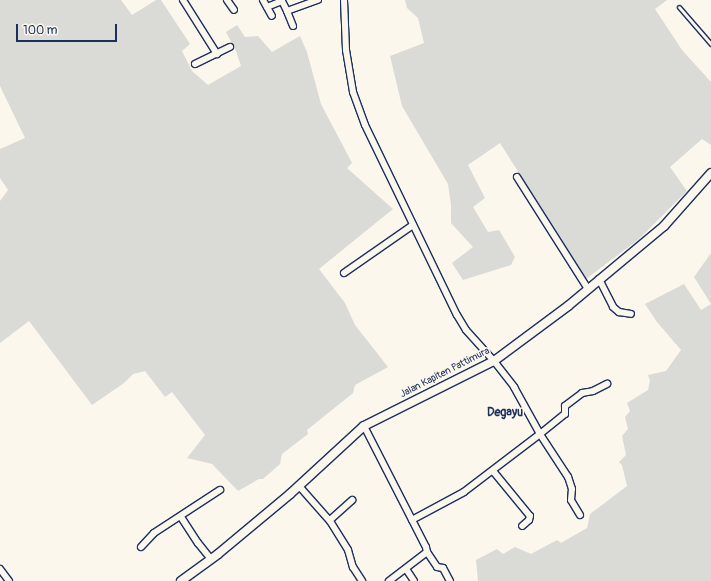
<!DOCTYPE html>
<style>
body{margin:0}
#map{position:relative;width:711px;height:581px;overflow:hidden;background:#fbf7ec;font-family:Pangolin,sans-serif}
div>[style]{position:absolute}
.green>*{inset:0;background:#dadad7}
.roads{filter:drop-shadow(1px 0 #1b2f5e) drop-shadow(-1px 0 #1b2f5e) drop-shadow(0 1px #1b2f5e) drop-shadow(0 -1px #1b2f5e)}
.lane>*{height:3px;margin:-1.5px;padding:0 1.5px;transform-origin:1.5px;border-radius:1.5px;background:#fbf7ec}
.street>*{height:6px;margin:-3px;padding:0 3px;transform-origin:3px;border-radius:3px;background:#fbf7ec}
.secondary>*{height:8px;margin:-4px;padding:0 4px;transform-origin:4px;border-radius:4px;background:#fbf7ec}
span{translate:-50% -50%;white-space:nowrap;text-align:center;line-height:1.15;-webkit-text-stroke:3px #fbf7ec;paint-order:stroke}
.street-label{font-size:10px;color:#1b2f5e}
.quarter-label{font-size:12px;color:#1b2f5e;font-weight:700}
.scale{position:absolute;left:16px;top:24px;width:101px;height:18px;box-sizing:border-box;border:2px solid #1b2f5e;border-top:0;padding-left:5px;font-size:12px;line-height:14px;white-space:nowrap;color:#1b2f5e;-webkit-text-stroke:3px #fbf7ec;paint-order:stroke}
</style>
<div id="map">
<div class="green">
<i style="clip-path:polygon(0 0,121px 0,132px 15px,156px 0,161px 0,190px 44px,182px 51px,192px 71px,208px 85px,241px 66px,236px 51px,226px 32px,237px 25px,245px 37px,258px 36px,272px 52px,300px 36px,307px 52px,321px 104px,352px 163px,347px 168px,393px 209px,319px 269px,345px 303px,355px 325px,388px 367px,355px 385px,353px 393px,307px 430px,308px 434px,282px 454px,280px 464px,263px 479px,259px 479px,238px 491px,212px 464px,187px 458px,205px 435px,172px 392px,165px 397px,145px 371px,133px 374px,124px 383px,92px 405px,29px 321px,0 343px,0 201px,8px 190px,0 178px,0 149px,25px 138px,0 86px)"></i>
<i style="clip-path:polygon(405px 0,667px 0,655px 9px,682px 50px,711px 82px,711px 145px,702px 139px,670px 167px,687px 191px,639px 239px,586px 279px,500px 143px,468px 165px,485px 198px,473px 207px,488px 232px,499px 230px,515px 257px,511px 265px,463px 280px,452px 263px,473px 247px,451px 223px,451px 205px,448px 184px,402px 106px,390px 56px,424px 43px,418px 18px,407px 8px)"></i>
<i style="clip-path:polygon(711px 253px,711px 581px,478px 581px,476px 560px,497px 549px,503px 554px,515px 547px,531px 554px,557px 540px,561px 543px,587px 528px,590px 514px,627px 486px,622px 465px,619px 462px,626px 455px,622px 436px,628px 429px,625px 417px,630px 411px,627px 403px,648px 390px,650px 381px,648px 375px,666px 371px,681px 350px,657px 322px,645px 304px,684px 284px,701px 310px,711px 304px,694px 277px)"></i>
</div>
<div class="roads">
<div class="lane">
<i style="left:679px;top:7px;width:49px;rotate:49.1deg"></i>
</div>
<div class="street">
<i style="left:183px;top:0;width:64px;rotate:57.8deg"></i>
<i style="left:227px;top:0;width:12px;rotate:55deg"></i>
<i style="left:263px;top:0;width:18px;rotate:61deg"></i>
<i style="left:344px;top:0;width:50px;rotate:87.7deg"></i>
<i style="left:346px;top:50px;width:43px;rotate:80.5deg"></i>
<i style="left:353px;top:92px;width:35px;rotate:70deg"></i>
<i style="left:365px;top:125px;width:211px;rotate:64.2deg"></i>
<i style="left:457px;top:315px;width:17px;rotate:59deg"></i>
<i style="left:466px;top:330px;width:42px;rotate:47.9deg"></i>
<i style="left:494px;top:361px;width:33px;rotate:52deg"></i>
<i style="left:514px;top:387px;width:54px;rotate:61deg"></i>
<i style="left:540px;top:434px;width:96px;rotate:142.7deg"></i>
<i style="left:464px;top:492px;width:59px;rotate:151.7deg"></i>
<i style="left:267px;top:7px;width:16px;rotate:-22deg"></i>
<i style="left:282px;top:1px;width:11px;rotate:63deg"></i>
<i style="left:293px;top:26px;width:16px;rotate:-112deg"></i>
<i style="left:287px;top:11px;width:33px;rotate:-20deg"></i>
<i style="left:195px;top:64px;width:39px;rotate:-26deg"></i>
<i style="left:517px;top:177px;width:133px;rotate:57.6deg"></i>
<i style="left:344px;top:273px;width:84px;rotate:-34.8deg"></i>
<i style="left:599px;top:279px;width:31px;rotate:63deg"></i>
<i style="left:613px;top:307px;width:8px;rotate:40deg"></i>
<i style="left:619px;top:312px;width:12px;rotate:9deg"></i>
<i style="left:364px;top:426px;width:136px;rotate:62.9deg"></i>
<i style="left:426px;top:547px;width:5px;rotate:79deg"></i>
<i style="left:427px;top:552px;width:48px;rotate:142.7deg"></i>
<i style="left:493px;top:471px;width:58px;rotate:50.6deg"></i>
<i style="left:530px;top:516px;width:4px;rotate:104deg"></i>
<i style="left:529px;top:520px;width:9px;rotate:139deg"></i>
<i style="left:299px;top:486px;width:47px;rotate:48.5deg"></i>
<i style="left:330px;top:521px;width:34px;rotate:58deg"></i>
<i style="left:348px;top:550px;width:18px;rotate:74deg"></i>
<i style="left:353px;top:567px;width:17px;rotate:57deg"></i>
<i style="left:580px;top:515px;width:17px;rotate:-121deg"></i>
<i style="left:571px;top:500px;width:11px;rotate:-85deg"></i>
<i style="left:572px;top:489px;width:13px;rotate:-108deg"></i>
<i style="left:568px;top:477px;width:51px;rotate:-123.1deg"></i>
<i style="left:540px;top:434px;width:32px;rotate:-39deg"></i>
<i style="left:565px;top:414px;width:8px;rotate:-90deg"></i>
<i style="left:565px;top:406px;width:21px;rotate:-37deg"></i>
<i style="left:582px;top:393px;width:11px;rotate:-10deg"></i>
<i style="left:593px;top:391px;width:16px;rotate:-27deg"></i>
<i style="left:181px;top:517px;width:31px;rotate:57deg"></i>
<i style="left:198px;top:543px;width:21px;rotate:51deg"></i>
<i style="left:330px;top:520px;width:30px;rotate:-42deg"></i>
<i style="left:141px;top:547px;width:19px;rotate:-47deg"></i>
<i style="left:154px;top:533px;width:79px;rotate:-33.1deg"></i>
<i style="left:427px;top:552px;width:18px;rotate:56deg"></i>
<i style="left:437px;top:567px;width:6px;rotate:9deg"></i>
<i style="left:443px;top:568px;width:15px;rotate:62deg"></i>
<i style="left:0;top:569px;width:15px;rotate:53deg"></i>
<i style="left:406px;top:569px;width:14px;rotate:56deg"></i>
</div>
<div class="secondary">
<i style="left:181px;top:581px;width:46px;rotate:-36.1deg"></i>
<i style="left:218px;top:554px;width:94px;rotate:-39.8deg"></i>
<i style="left:290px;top:494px;width:100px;rotate:-42.6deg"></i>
<i style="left:364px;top:426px;width:145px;rotate:-26.6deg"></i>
<i style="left:494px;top:361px;width:92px;rotate:-36.6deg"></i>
<i style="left:568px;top:306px;width:125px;rotate:-39.8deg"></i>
<i style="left:664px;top:226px;width:71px;rotate:-48.4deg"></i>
</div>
</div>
<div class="street-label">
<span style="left:445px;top:373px;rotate:-27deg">Jalan Kapiten Pattimura</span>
</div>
<div class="quarter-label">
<span style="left:505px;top:413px">Degayu</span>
</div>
<div class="scale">100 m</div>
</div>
